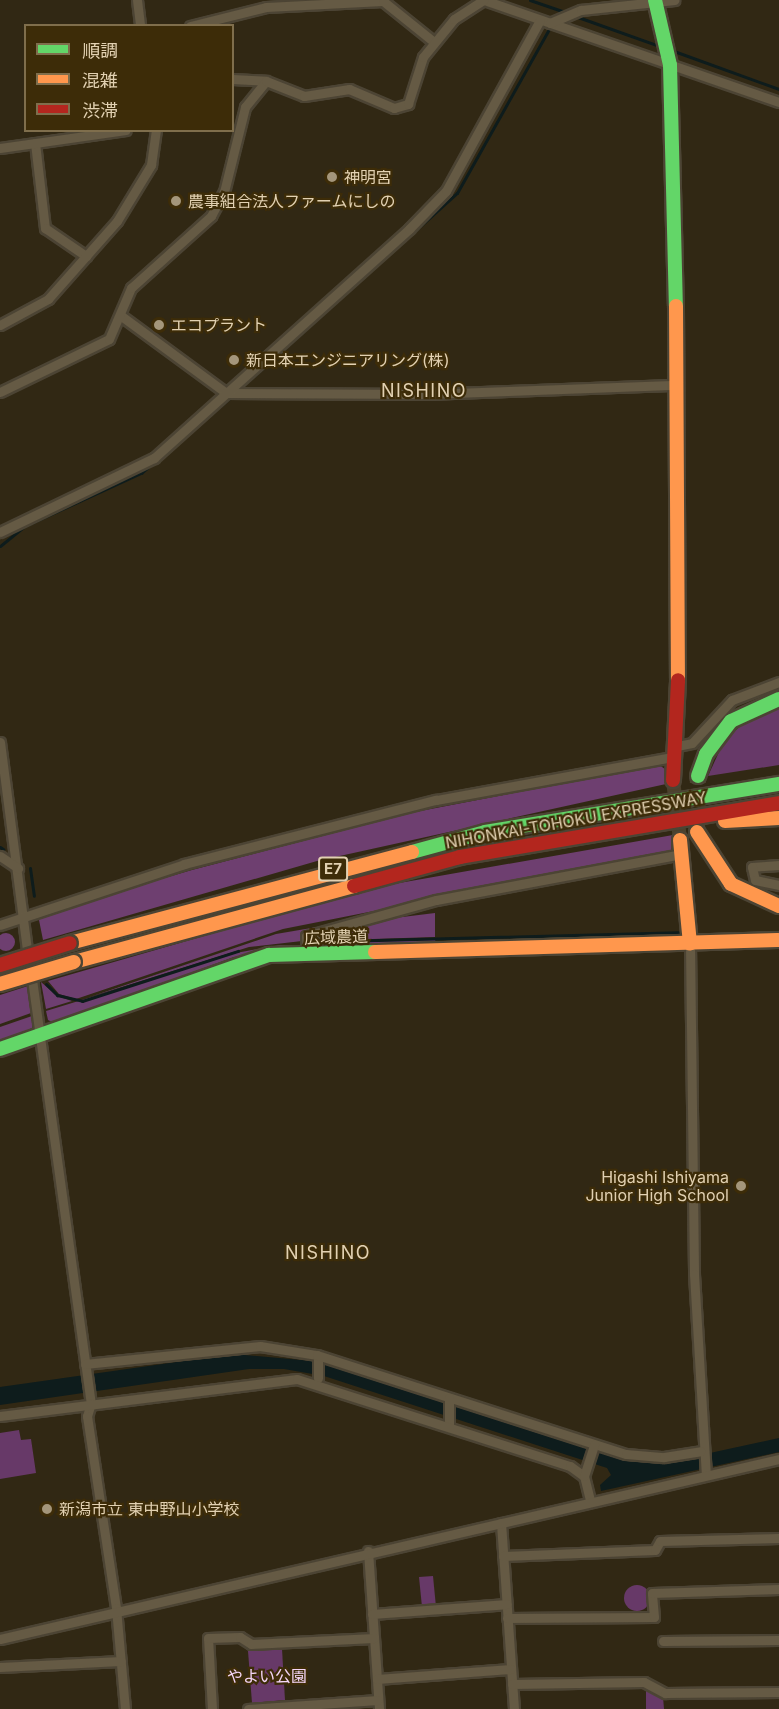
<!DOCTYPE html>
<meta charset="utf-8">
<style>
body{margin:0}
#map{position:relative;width:779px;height:1709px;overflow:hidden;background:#312814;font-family:Inter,"Noto Sans JP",sans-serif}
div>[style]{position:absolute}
.green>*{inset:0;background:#673968}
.round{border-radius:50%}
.forest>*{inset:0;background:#6e3f70}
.water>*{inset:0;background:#0e1c1c}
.stream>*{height:3px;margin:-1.5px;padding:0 1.5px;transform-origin:1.5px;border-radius:1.5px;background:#0e1c1c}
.secondary-tunnel>*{height:14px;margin-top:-7px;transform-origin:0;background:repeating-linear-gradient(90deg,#4c412c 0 14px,transparent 0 21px)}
.highway-tunnel>*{height:16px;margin-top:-8px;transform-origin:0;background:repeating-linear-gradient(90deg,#4c412c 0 16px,transparent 0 24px)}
.roads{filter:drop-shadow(2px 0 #4c4434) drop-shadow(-2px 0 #4c4434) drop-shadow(0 2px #4c4434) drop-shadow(0 -2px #4c4434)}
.street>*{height:9px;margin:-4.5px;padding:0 4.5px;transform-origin:4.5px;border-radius:4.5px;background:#655a44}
.fast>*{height:14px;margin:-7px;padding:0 7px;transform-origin:7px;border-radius:7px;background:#63d668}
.slow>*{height:14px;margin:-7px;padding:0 7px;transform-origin:7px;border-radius:7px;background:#ff974d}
.jam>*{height:14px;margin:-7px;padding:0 7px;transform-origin:7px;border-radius:7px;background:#b3261e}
.bridges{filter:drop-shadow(2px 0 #4c4434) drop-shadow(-2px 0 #4c4434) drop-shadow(0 2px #4c4434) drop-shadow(0 -2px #4c4434)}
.slow-bridge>*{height:14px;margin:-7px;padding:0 7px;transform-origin:7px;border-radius:7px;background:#ff974d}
.jam-bridge>*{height:14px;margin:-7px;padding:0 7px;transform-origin:7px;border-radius:7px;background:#b3261e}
.dots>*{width:16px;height:16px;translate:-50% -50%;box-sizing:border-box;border:3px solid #3d2c08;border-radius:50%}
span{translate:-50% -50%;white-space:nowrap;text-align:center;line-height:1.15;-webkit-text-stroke:4.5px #3d2c08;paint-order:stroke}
.shield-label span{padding:2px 4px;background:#3d2c08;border:2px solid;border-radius:4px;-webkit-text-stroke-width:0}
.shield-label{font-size:15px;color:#e2d1b2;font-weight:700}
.poi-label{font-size:16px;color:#e2d1b2}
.left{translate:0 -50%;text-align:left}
.right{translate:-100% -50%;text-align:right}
.street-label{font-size:16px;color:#e2d1b2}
.park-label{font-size:16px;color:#f5d6f8}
.neighbourhood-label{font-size:18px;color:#e2d1b2;letter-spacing:1.5px}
.legend{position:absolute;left:24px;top:24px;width:210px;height:108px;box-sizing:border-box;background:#3d2c08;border:2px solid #7f6e4c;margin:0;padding:8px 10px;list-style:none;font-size:18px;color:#e2d1b2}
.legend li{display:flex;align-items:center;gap:12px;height:30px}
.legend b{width:30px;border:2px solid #7f6e4c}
</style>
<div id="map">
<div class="green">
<i style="clip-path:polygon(779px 708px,779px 765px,708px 776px,724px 741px,747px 720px)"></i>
<i style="clip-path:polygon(19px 1430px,21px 1440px,31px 1439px,36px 1473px,0 1479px,0 1433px)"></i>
<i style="clip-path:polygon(433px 1576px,436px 1607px,422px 1607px,419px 1577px)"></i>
<i class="round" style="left:624px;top:1585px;width:26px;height:26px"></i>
<i style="clip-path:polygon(282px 1649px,285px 1700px,252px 1703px,248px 1651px)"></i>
<i style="clip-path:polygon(646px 1688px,663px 1697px,664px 1709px,646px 1709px)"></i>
</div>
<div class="forest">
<i style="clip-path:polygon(659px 765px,668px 771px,666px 784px,317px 861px,43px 940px,38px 915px,192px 870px,410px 813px)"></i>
<i style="clip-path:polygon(673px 835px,671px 852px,283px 929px,76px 999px,59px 994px,48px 981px,371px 888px)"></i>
<i style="clip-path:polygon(435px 913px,435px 937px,311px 941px,378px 920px)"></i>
<i style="clip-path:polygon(329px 925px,302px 933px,302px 941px,249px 947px,87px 998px,276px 934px)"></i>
<i class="round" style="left:-3px;top:933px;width:18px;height:18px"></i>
<i style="clip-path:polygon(435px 939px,436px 944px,310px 944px,347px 942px)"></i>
<i style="clip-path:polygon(280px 945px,303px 945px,234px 957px,54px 1023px,48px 1020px,46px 1011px,72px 1003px,236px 953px)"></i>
<i style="clip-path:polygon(41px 982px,57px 996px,72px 1001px,46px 1009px)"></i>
<i style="clip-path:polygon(28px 986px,31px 1013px,0 1024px,0 995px)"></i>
<i style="clip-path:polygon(32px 1016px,32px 1028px,0 1043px,0 1027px)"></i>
</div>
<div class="water">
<i style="clip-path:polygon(233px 1354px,324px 1362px,630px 1459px,673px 1461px,779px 1438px,779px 1452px,601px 1491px,600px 1485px,611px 1475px,607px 1468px,324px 1376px,284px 1369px,249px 1369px,0 1405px,0 1387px)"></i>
</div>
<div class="stream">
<i style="left:530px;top:0;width:40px;rotate:18.9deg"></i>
<i style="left:575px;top:16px;width:92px;rotate:19.6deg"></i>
<i style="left:671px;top:50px;width:115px;rotate:19.9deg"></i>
<i style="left:237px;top:391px;width:296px;rotate:-42deg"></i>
<i style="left:457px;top:193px;width:188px;rotate:-60.7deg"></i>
<i style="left:0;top:546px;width:32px;rotate:-39deg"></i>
<i style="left:25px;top:526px;width:128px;rotate:-24.6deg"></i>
<i style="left:141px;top:473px;width:119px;rotate:-40.2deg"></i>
<i style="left:0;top:847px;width:4px;rotate:34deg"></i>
<i style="left:30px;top:868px;width:28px;rotate:82deg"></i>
<i style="left:341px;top:941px;width:337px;rotate:-1.5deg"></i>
<i style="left:46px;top:984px;width:16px;rotate:45deg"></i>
<i style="left:57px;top:995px;width:26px;rotate:13deg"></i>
<i style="left:82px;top:1001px;width:164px;rotate:-17.8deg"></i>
</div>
<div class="secondary-tunnel">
<i style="left:673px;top:780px;width:60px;rotate:83.3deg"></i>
</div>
<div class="highway-tunnel">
<i style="left:697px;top:831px;width:55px;rotate:-89deg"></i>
</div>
<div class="roads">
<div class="street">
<i style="left:137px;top:0;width:26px;rotate:83deg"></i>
<i style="left:484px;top:0;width:312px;rotate:19.1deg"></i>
<i style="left:550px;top:23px;width:34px;rotate:-23deg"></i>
<i style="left:581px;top:10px;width:94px;rotate:-6.1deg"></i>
<i style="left:190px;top:26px;width:78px;rotate:-14deg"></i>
<i style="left:266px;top:7px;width:117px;rotate:-2.9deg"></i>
<i style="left:383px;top:1px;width:65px;rotate:38.8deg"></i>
<i style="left:232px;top:79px;width:34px;rotate:3deg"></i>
<i style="left:35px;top:143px;width:86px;rotate:83.3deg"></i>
<i style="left:45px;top:228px;width:50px;rotate:34.3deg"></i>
<i style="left:0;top:148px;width:127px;rotate:-8.1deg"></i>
<i style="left:120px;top:315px;width:132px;rotate:36.3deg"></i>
<i style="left:226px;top:393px;width:201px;rotate:0.3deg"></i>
<i style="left:427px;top:394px;width:251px;rotate:-2.1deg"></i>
<i style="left:0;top:325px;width:55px;rotate:-28.4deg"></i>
<i style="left:48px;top:299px;width:104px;rotate:-48.5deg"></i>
<i style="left:117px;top:221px;width:66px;rotate:-58.7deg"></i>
<i style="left:151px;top:165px;width:35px;rotate:-82deg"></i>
<i style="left:0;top:392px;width:121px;rotate:-25.9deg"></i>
<i style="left:109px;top:339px;width:56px;rotate:-66.7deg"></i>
<i style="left:131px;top:288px;width:108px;rotate:-42deg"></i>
<i style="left:211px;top:216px;width:27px;rotate:-62deg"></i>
<i style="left:224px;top:192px;width:88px;rotate:-76.1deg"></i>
<i style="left:245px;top:107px;width:33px;rotate:-51deg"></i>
<i style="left:266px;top:81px;width:41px;rotate:21.5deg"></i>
<i style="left:304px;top:96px;width:46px;rotate:-8.8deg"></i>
<i style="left:349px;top:89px;width:49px;rotate:22.9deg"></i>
<i style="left:394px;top:108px;width:15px;rotate:-16deg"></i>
<i style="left:408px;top:104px;width:49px;rotate:-72.3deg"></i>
<i style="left:423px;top:57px;width:49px;rotate:-50.8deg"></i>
<i style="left:454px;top:19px;width:35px;rotate:-33deg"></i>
<i style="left:0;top:532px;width:171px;rotate:-25.7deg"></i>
<i style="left:154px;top:458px;width:343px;rotate:-41.9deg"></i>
<i style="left:409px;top:229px;width:53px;rotate:-45.8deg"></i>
<i style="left:446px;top:191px;width:195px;rotate:-61.2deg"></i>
<i style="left:0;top:742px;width:218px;rotate:82.6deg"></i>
<i style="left:672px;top:747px;width:20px;rotate:-11deg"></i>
<i style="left:692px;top:743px;width:59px;rotate:-47.1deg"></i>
<i style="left:732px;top:700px;width:50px;rotate:-21deg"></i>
<i style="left:0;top:856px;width:22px;rotate:34deg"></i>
<i style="left:779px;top:865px;width:27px;rotate:176deg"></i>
<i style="left:752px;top:867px;width:13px;rotate:77deg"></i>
<i style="left:755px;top:880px;width:25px;rotate:12deg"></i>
<i style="left:0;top:925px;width:194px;rotate:-18.3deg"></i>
<i style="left:184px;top:864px;width:260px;rotate:-14.3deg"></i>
<i style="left:436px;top:800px;width:240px;rotate:-10.3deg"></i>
<i style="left:690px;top:944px;width:330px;rotate:89.3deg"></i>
<i style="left:694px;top:1274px;width:201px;rotate:86.6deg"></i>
<i style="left:307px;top:955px;width:19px;rotate:-93deg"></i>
<i style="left:306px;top:936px;width:135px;rotate:-15.5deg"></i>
<i style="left:436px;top:900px;width:250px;rotate:-10.6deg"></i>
<i style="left:31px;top:972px;width:435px;rotate:82.1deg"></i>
<i style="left:91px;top:1403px;width:14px;rotate:107deg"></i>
<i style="left:87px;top:1416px;width:194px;rotate:81.4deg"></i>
<i style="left:116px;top:1608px;width:101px;rotate:84.9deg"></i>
<i style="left:318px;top:1358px;width:20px;rotate:90deg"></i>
<i style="left:85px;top:1364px;width:176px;rotate:-5.9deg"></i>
<i style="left:260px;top:1346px;width:58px;rotate:9deg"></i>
<i style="left:317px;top:1355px;width:324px;rotate:17.8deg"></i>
<i style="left:626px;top:1454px;width:38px;rotate:5deg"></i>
<i style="left:664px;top:1457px;width:37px;rotate:-9deg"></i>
<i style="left:449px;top:1398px;width:28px;rotate:90deg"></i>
<i style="left:0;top:1416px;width:299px;rotate:-7.1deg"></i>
<i style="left:297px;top:1379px;width:287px;rotate:17.7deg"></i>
<i style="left:570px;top:1466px;width:17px;rotate:36deg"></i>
<i style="left:584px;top:1476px;width:25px;rotate:76deg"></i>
<i style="left:584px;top:1476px;width:33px;rotate:-72deg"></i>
<i style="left:501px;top:1523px;width:186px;rotate:86deg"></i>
<i style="left:368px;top:1551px;width:158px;rotate:86deg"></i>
<i style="left:503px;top:1556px;width:152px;rotate:-2.3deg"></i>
<i style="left:655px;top:1550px;width:10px;rotate:-61deg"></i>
<i style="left:660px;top:1541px;width:119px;rotate:-1.4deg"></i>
<i style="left:372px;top:1614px;width:135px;rotate:-4.2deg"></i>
<i style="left:507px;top:1618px;width:147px;rotate:-0.4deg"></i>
<i style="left:654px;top:1617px;width:24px;rotate:-95deg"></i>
<i style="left:652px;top:1593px;width:127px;rotate:-1.8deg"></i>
<i style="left:0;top:1639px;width:800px;rotate:-13.01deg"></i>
<i style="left:663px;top:1641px;width:116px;rotate:-0.5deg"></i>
<i style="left:0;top:1667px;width:121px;rotate:-2.8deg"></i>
<i style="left:377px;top:1679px;width:134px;rotate:-4.3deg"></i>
<i style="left:512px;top:1684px;width:132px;rotate:-0.9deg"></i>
<i style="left:644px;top:1682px;width:24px;rotate:28deg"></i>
<i style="left:665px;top:1693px;width:114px;rotate:-0.5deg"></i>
<i style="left:212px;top:1709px;width:71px;rotate:-93.2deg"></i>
<i style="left:208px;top:1638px;width:32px;rotate:-2deg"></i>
<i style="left:240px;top:1637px;width:13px;rotate:32deg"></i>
<i style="left:251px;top:1644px;width:123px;rotate:-2.8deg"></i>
<i style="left:248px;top:1709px;width:130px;rotate:-4deg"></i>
</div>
<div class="fast">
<i style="left:655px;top:0;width:67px;rotate:77deg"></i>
<i style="left:670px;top:65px;width:241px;rotate:88.6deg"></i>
<i style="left:698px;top:776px;width:23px;rotate:-70deg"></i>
<i style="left:706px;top:754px;width:41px;rotate:-52.9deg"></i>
<i style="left:731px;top:721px;width:53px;rotate:-24.6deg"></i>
<i style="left:412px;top:852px;width:76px;rotate:-15.3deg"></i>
<i style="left:485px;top:832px;width:298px;rotate:-9.3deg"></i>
<i style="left:0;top:1049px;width:285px;rotate:-19.3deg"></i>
<i style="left:269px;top:955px;width:106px;rotate:-1.6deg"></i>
</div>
<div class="slow">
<i style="left:676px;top:306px;width:374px;rotate:89.7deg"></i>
<i style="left:725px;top:821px;width:54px;rotate:-3.2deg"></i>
<i style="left:697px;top:832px;width:62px;rotate:56.8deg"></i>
<i style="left:731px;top:884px;width:53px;rotate:24.6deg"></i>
<i style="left:680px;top:840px;width:104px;rotate:84.5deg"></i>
<i style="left:70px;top:943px;width:354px;rotate:-14.9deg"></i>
<i style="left:375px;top:952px;width:404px;rotate:-1.7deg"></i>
<i style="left:74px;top:962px;width:290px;rotate:-15.2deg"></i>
</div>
<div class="jam">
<i style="left:673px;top:780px;width:100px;rotate:-87.1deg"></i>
<i style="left:354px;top:886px;width:110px;rotate:-15.3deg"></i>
<i style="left:460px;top:857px;width:324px;rotate:-9.6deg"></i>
</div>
</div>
<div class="bridges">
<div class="slow-bridge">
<i style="left:0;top:984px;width:77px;rotate:-16.6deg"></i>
</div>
<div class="jam-bridge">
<i style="left:0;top:965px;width:73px;rotate:-17.4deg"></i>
</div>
</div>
<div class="dots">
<i style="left:332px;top:177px;background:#a4967b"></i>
<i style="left:176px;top:201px;background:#a4967b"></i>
<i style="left:159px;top:325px;background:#a4967b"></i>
<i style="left:234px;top:360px;background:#a4967b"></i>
<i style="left:741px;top:1186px;background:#a4967b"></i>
<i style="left:47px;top:1509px;background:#a4967b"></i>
</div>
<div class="shield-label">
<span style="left:333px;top:869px">E7</span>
</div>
<div class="poi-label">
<span class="left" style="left:344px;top:177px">神明宮</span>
<span class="left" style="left:188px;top:201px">農事組合法人ファームにしの</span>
<span class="left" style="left:171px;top:325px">エコプラント</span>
<span class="left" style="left:246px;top:360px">新日本エンジニアリング(株)</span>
<span class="right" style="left:729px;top:1186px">Higashi Ishiyama<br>Junior High School</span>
<span class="left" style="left:59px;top:1509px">新潟市立 東中野山小学校</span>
</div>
<div class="street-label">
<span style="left:576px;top:820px;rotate:-10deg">NIHONKAI-TOHOKU EXPRESSWAY</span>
<span style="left:336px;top:937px;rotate:-2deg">広域農道</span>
</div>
<div class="park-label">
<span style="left:267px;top:1676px">やよい公園</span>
</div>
<div class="neighbourhood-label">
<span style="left:424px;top:391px">NISHINO</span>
<span style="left:328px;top:1253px">NISHINO</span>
</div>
<ul class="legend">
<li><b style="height:8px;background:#63d668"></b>順調</li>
<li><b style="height:8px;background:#ff974d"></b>混雑</li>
<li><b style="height:8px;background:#b3261e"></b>渋滞</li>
</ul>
</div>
